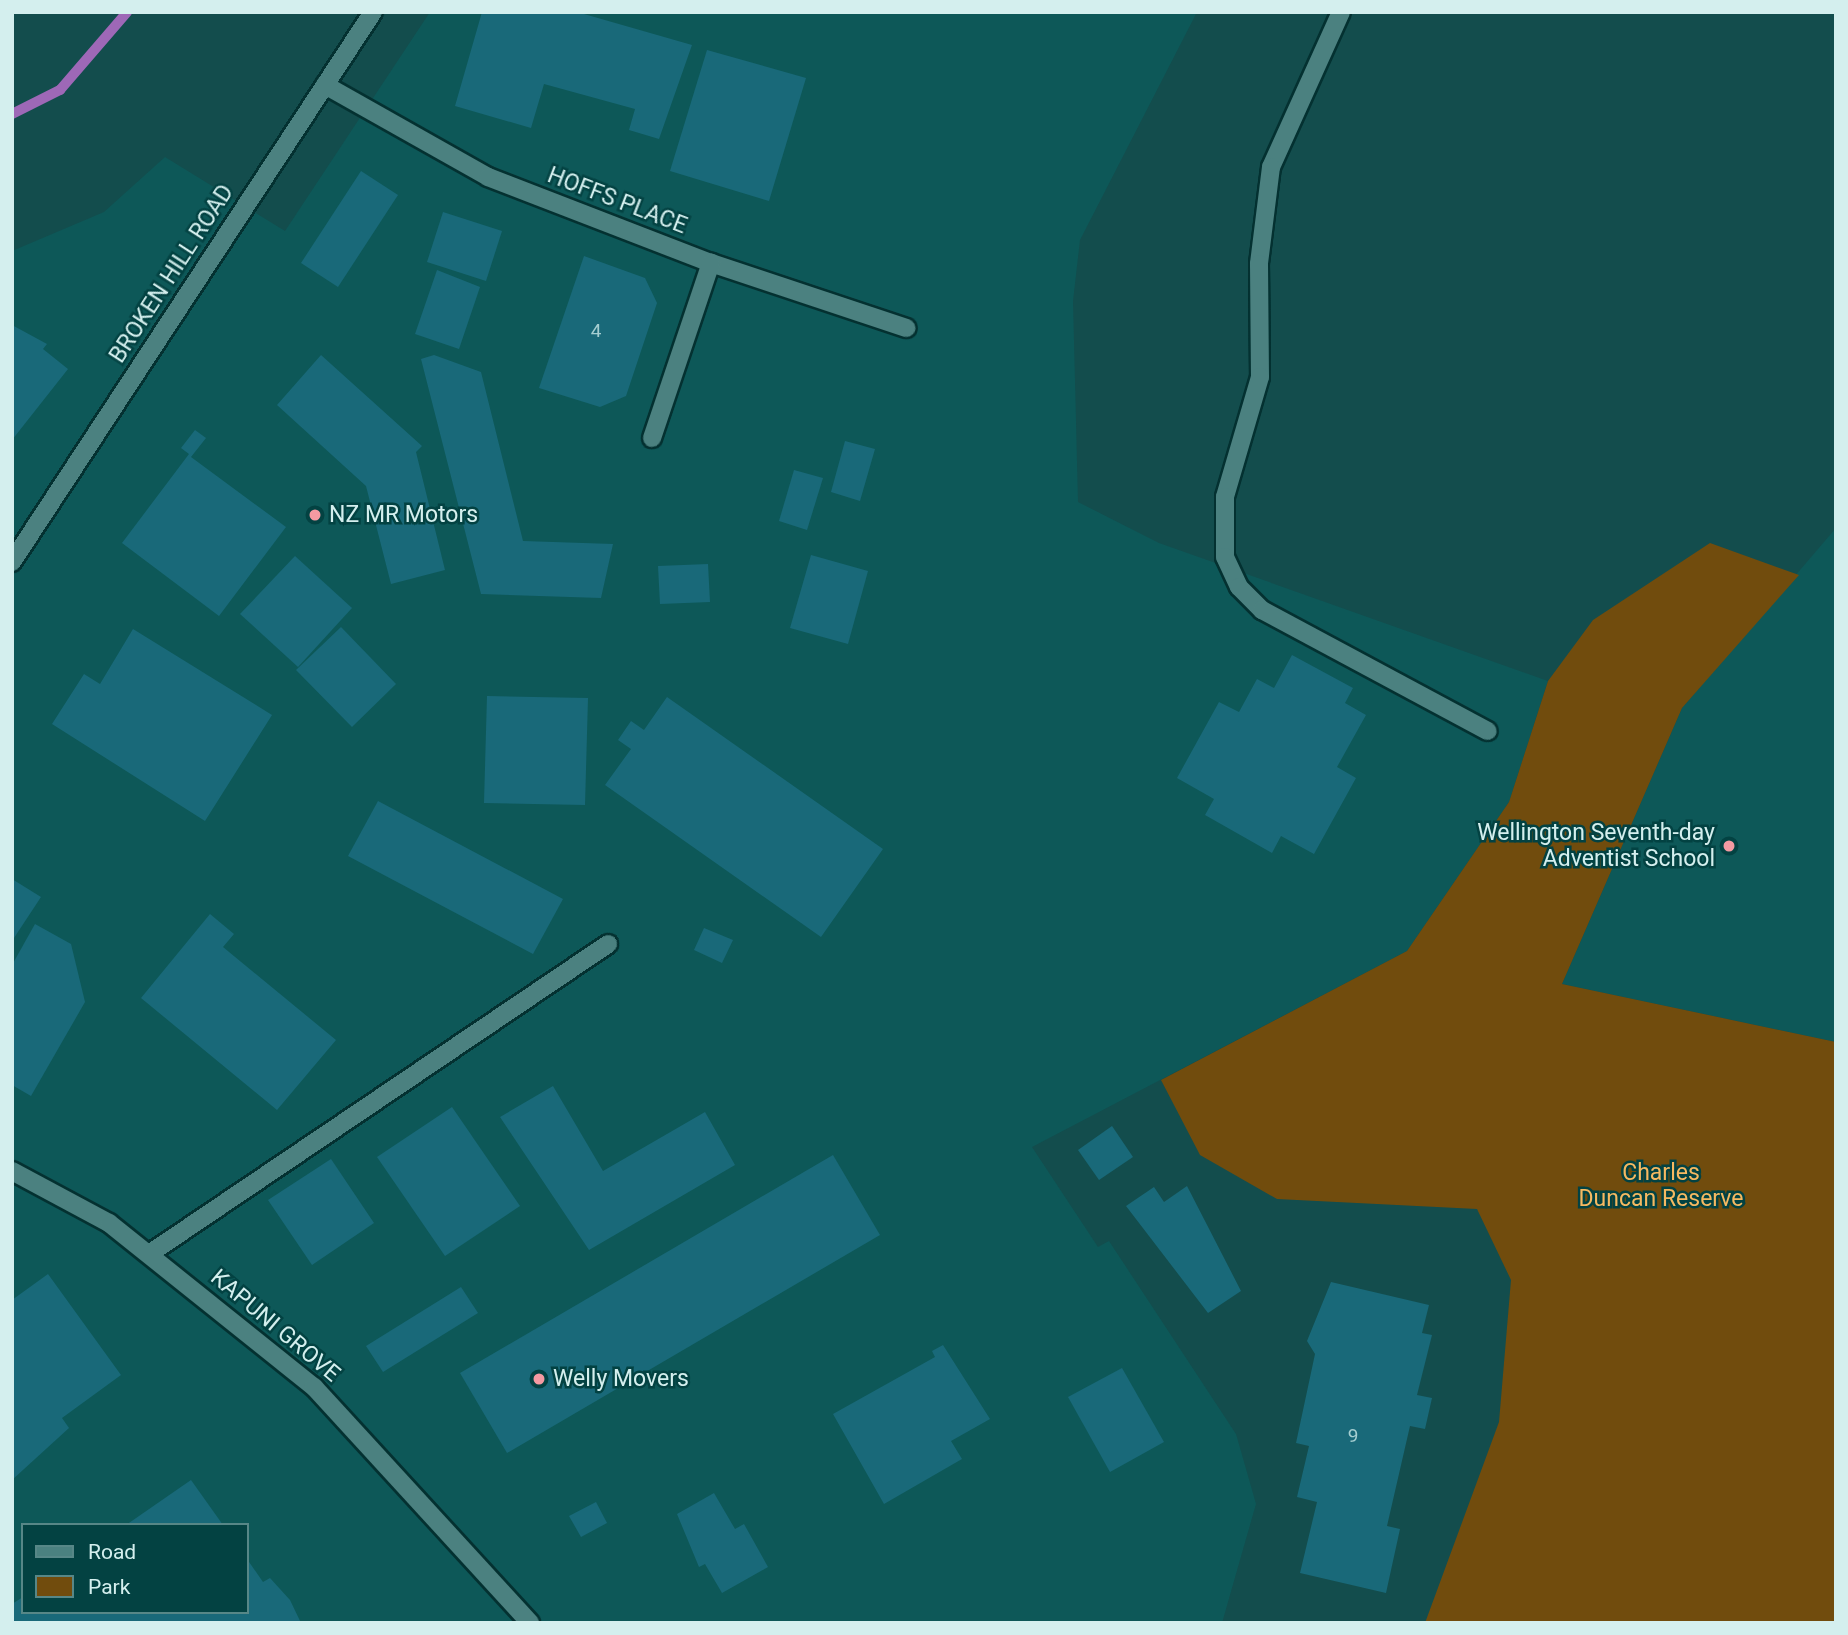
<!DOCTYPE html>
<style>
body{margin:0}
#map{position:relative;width:1848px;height:1635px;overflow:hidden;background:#134d4d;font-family:Roboto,sans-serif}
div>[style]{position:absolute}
.built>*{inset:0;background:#0d5858}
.green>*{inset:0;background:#714c0d}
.stream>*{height:10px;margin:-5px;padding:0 5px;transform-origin:5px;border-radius:5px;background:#9e68b7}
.building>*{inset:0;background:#196979}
.roads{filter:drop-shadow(2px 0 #043131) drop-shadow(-2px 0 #043131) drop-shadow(0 2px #043131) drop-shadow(0 -2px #043131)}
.service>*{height:18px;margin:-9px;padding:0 9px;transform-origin:9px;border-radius:9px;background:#4b8180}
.minor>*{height:18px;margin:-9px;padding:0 9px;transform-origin:9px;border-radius:9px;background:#4b8180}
.dots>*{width:19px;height:19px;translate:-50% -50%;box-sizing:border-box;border:4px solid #034242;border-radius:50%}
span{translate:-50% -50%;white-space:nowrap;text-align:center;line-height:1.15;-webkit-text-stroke:5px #034242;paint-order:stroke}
.number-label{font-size:19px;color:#a5ced1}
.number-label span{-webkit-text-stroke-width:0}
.street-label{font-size:23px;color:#d4efee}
.poi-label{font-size:23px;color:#d4efee}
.left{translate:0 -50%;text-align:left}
.right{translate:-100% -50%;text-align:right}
.park-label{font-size:23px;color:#f6b961}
.frame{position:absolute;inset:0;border:14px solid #d4efee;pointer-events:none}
.legend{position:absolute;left:21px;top:1523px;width:228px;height:91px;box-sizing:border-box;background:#034242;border:2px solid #578787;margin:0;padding:9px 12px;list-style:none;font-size:21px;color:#d4efee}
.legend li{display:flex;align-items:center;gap:14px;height:35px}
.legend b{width:35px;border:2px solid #578787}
</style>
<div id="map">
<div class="built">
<i style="clip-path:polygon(evenodd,430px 12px,1197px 12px,1080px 240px,1073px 301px,1078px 502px,1159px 543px,1548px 681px,1509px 802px,1407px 951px,1032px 1147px,1098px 1247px,1109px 1241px,1236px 1434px,1256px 1504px,1222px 1623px,12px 1623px,12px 251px,104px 212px,165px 157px,285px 231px,430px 12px,23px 1525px,247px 1525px,247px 1612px,23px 1612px,23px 1525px)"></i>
<i style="clip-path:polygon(1836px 528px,1836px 1042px,1562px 984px,1682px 708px)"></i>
</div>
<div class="green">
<i style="clip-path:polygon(1710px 543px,1799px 575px,1682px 708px,1562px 984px,1836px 1042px,1836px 1623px,1425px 1623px,1499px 1422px,1511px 1280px,1477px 1209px,1277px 1199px,1200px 1155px,1161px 1080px,1407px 951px,1509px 802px,1548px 681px,1593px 620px)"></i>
</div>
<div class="stream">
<i style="left:12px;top:114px;width:54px;rotate:-26.6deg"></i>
<i style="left:60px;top:90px;width:103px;rotate:-49.3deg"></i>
</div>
<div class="building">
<i style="clip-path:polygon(482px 12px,577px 12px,692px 45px,659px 139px,629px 130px,635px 109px,544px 84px,531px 128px,455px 106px)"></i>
<i style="clip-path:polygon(707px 50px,806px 78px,769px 201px,670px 171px)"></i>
<i style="clip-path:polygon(361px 171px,398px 195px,338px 287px,301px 263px)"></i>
<i style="clip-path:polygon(443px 212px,502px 231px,486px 281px,427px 262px)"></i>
<i style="clip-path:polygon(584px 256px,645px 278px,657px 303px,626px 396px,600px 407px,539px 388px)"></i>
<i style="clip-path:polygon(437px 270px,480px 287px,459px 349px,415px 334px)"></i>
<i style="clip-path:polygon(12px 325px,47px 344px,43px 349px,68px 369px,12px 440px)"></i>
<i style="clip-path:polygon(321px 355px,422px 446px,416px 452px,445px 570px,391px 584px,366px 486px,277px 405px)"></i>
<i style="clip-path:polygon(434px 355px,481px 372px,523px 541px,613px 544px,601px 598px,481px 594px,421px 359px)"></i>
<i style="clip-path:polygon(195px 430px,206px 438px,191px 457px,286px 527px,219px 616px,122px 543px,189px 454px,181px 448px)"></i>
<i style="clip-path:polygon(845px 441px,875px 449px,860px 501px,831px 492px)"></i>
<i style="clip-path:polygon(794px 470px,823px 478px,807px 530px,779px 521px)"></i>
<i style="clip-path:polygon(811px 555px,868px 571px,848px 644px,790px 628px)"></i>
<i style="clip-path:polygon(295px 556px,352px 608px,298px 667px,240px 614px)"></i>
<i style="clip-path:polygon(708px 564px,710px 602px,660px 604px,658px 566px)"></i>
<i style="clip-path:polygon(341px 627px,396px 684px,352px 727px,296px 670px)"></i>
<i style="clip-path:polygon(133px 629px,272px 715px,205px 821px,52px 724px,84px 674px,100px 684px)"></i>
<i style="clip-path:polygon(1292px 655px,1353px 688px,1345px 703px,1366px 715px,1337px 767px,1356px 778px,1314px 854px,1281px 836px,1272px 853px,1205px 815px,1214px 799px,1177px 778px,1219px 702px,1239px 712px,1257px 679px,1274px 688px)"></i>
<i style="clip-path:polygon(487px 696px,588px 698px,585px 805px,484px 803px)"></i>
<i style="clip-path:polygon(667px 697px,883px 849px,821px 937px,605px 785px,631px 749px,618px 740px,631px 721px,644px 730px)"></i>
<i style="clip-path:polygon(378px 801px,563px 899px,533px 954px,348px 856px)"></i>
<i style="clip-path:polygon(12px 879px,41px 897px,12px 941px)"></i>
<i style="clip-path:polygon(210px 914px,234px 934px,223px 947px,336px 1040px,277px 1110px,141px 998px)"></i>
<i style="clip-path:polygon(35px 924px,71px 944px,85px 1002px,31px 1096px,12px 1085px,12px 965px)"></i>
<i style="clip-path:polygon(704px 928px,733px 940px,722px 963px,694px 950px)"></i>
<i style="clip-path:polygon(553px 1086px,603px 1171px,705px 1112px,735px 1165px,589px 1250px,500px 1117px)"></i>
<i style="clip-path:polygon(452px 1107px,520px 1206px,445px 1256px,377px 1157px)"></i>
<i style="clip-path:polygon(1112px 1126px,1133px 1157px,1099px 1180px,1078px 1150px)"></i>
<i style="clip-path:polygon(833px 1155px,880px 1235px,507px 1453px,460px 1373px)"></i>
<i style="clip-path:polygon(331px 1159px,374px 1223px,312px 1265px,268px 1200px)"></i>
<i style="clip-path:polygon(1187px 1186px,1241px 1291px,1208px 1313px,1126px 1206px,1154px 1187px,1164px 1202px)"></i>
<i style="clip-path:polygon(48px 1274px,121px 1375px,62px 1418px,69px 1428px,12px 1480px,12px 1300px)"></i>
<i style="clip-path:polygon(1331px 1282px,1429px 1305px,1422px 1333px,1432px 1335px,1417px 1395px,1432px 1398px,1425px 1429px,1410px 1426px,1387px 1526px,1400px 1529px,1386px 1593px,1300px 1573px,1317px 1502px,1297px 1497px,1309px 1446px,1296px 1443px,1315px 1354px,1307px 1341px)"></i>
<i style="clip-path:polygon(461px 1287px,478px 1313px,383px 1372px,366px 1346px)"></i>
<i style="clip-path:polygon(943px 1345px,990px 1419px,951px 1441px,962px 1459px,884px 1504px,833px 1414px,935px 1357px,932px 1351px)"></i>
<i style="clip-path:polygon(1122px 1368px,1164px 1442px,1110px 1472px,1068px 1397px)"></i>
<i style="clip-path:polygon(191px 1480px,223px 1525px,126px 1525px)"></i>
<i style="clip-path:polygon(714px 1493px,735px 1529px,744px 1524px,768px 1567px,722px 1593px,705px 1564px,699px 1567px,677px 1514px)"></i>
<i style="clip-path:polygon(596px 1502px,607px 1523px,581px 1537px,569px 1516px)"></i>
<i style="clip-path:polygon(247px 1559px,263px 1582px,270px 1578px,290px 1600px,301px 1623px,12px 1623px,12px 1604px,23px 1597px,23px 1612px,247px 1612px)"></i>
</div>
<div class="roads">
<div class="service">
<i style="left:1341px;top:12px;width:170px;rotate:114.3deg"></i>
<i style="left:1271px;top:167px;width:98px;rotate:97.1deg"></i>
<i style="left:1259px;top:264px;width:113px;rotate:89.5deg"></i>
<i style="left:1260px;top:377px;width:125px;rotate:106.3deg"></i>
<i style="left:1225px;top:497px;width:60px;rotate:90deg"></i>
<i style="left:1225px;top:557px;width:33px;rotate:65deg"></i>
<i style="left:1239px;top:587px;width:33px;rotate:45deg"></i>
<i style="left:1262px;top:610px;width:256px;rotate:28.2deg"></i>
<i style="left:149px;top:1254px;width:554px;rotate:-34.03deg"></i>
</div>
<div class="minor">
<i style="left:325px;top:85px;width:187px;rotate:29.4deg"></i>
<i style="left:488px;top:177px;width:239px;rotate:21.1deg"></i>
<i style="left:711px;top:263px;width:206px;rotate:18.4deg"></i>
<i style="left:652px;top:438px;width:185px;rotate:-71.4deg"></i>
<i style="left:12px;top:562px;width:658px;rotate:-56.72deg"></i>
<i style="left:12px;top:1171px;width:110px;rotate:28.2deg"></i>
<i style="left:109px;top:1223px;width:263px;rotate:38.7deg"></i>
<i style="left:314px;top:1387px;width:320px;rotate:47.5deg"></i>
</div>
</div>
<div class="dots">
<i style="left:315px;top:515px;background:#f49aa2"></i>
<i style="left:1729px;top:846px;background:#f49aa2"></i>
<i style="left:539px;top:1379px;background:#f49aa2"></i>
</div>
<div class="number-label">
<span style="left:596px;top:331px">4</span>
<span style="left:1353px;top:1436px">9</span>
</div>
<div class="street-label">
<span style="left:617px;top:201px;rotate:21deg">HOFFS PLACE</span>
<span style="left:172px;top:274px;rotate:-57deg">BROKEN HILL ROAD</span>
<span style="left:275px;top:1326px;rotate:40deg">KAPUNI GROVE</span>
</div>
<div class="poi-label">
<span class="left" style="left:329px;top:515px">NZ MR Motors</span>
<span class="right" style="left:1715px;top:846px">Wellington Seventh-day<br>Adventist School</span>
<span class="left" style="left:553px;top:1379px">Welly Movers</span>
</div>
<div class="park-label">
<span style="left:1661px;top:1186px">Charles<br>Duncan Reserve</span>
</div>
<div class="frame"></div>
<ul class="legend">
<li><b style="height:9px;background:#4b8180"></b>Road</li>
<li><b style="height:19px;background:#714c0d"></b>Park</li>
</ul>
</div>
